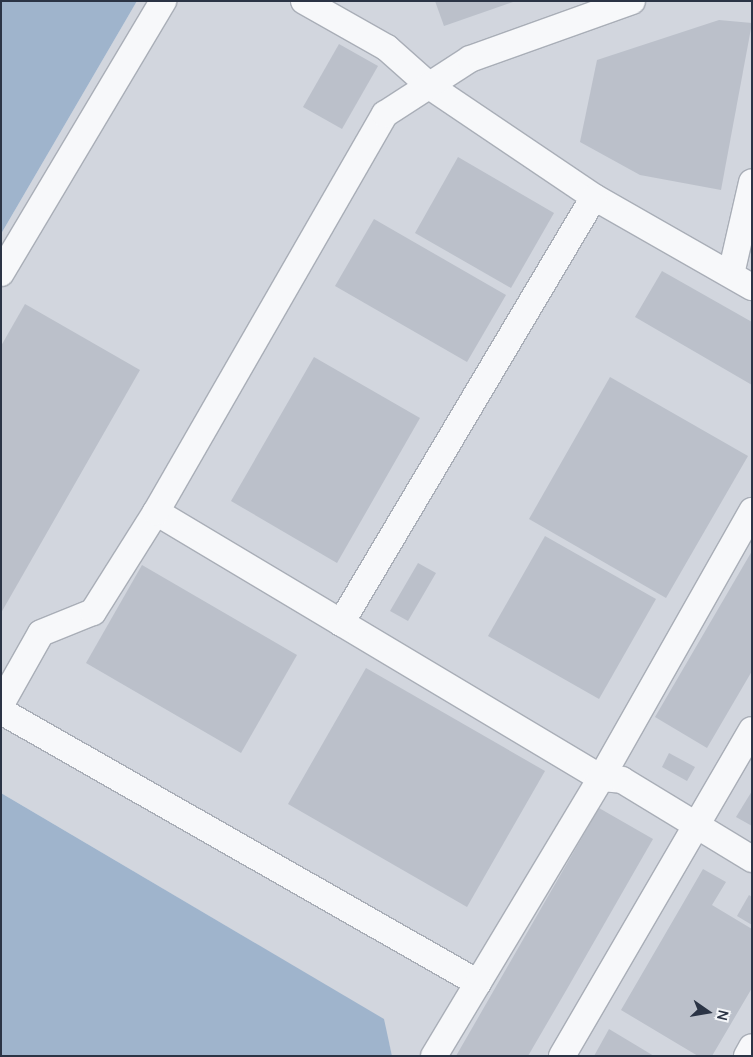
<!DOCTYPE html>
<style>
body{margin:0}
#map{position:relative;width:753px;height:1057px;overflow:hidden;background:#e4e7ec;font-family:Manrope,sans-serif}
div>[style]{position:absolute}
.built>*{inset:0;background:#d2d6de}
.water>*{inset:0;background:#9fb4cc}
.building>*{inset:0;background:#bbc0ca}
.roads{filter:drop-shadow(1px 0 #a9aeb7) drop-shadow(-1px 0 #a9aeb7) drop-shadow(0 1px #a9aeb7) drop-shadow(0 -1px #a9aeb7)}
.minor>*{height:26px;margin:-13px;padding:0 13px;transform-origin:13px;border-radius:13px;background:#f7f8fa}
span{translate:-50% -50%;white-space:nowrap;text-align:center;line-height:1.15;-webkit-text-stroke:4px #f4f6f9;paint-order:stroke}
.frame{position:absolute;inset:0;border:2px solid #2b3445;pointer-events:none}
.north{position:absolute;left:683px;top:987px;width:50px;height:50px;-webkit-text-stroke:4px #f4f6f9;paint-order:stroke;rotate:103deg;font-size:14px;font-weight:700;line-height:20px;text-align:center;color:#2b3445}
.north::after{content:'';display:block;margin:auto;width:18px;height:22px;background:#2b3445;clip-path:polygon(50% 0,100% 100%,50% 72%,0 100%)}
</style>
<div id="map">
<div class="built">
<i style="clip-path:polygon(137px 1px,752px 1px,752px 1056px,392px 1056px,383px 1019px,1px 793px,1px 234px)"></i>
</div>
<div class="water">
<i style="clip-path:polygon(1px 1px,137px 1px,1px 234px)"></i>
<i style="clip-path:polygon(1px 793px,384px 1019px,392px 1056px,1px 1056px)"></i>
</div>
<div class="building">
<i style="clip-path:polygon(435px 1px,513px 1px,513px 2px,444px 26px)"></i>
<i style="clip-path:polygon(719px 20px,752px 23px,721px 190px,640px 175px,580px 142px,597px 60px)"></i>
<i style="clip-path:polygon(339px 44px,378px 66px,342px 129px,303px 107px)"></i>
<i style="clip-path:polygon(458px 157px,554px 213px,511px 288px,415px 233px)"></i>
<i style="clip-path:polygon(374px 219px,506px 295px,467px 362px,335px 286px)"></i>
<i style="clip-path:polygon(662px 271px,752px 322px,752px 385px,635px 317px)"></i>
<i style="clip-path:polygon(25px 304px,140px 370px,1px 613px,1px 346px)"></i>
<i style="clip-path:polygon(314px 357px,420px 418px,337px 563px,231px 501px)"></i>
<i style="clip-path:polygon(610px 377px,748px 456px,666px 598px,529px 519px)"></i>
<i style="clip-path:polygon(545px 536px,656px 599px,599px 699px,488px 636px)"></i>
<i style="clip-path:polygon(752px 551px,752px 671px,707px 748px,655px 717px)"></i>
<i style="clip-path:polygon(418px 563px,436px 573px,408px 621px,390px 611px)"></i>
<i style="clip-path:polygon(142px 565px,297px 655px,241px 753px,86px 663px)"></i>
<i style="clip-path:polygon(366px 668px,545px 771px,467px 907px,288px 804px)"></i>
<i style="clip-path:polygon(669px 753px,695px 767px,687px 781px,662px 767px)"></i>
<i style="clip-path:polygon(752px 791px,752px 826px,736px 817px)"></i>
<i style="clip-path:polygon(599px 808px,653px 839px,567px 989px,528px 1056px,456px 1056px)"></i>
<i style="clip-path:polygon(703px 869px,726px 882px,712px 905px,752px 929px,752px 988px,712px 1056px,698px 1056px,621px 1010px)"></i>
<i style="clip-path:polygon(749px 895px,752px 897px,752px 925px,737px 916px)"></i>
<i style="clip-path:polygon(609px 1029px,654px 1056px,594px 1056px)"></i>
</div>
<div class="roads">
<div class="minor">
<i style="left:304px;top:1px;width:95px;rotate:29.5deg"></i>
<i style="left:387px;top:48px;width:59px;rotate:41.6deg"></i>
<i style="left:431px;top:87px;width:197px;rotate:34deg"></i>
<i style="left:594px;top:197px;width:182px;rotate:29.7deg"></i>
<i style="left:1px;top:273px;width:317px;rotate:-59.2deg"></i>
<i style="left:731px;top:274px;width:94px;rotate:-77.1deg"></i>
<i style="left:156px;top:512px;width:518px;rotate:30.87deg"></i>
<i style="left:601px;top:778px;width:21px;rotate:5deg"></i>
<i style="left:622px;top:780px;width:152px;rotate:31.3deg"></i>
<i style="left:341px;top:623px;width:495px;rotate:-59.3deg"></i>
<i style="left:1px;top:704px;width:81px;rotate:-60.6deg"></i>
<i style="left:41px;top:633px;width:56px;rotate:-22deg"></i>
<i style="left:93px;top:612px;width:118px;rotate:-57.8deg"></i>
<i style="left:156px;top:512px;width:459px;rotate:-60.1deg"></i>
<i style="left:385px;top:114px;width:101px;rotate:-32.9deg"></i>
<i style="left:470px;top:59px;width:172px;rotate:-19.7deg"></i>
<i style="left:1px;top:711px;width:549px;rotate:29.69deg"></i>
<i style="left:434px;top:1056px;width:324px;rotate:-59deg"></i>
<i style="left:601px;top:778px;width:307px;rotate:-60.5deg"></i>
<i style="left:562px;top:1056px;width:377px;rotate:-59.8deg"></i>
<i style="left:747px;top:1056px;width:10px;rotate:-61deg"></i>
</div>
</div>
<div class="frame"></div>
<div class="north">N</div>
</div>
